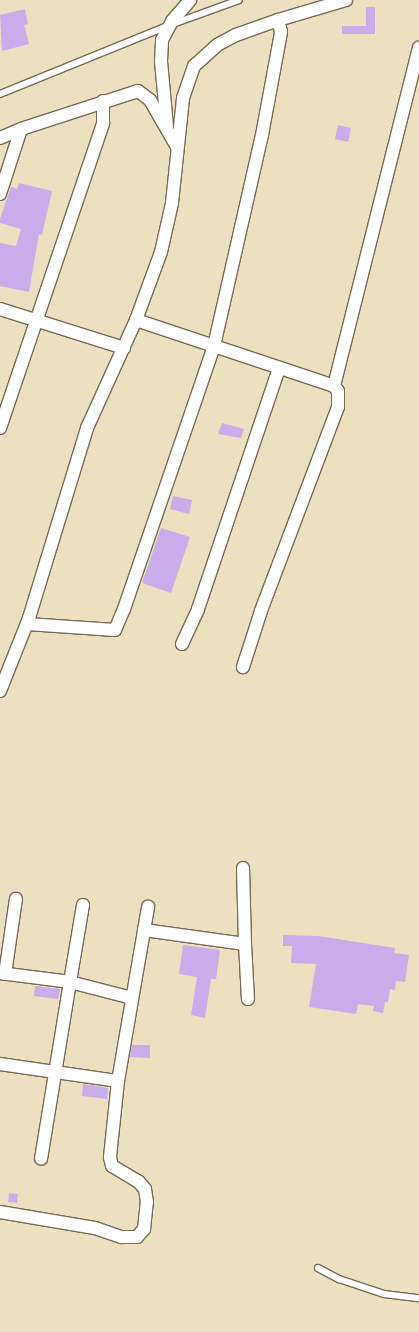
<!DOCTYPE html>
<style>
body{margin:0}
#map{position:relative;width:419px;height:1332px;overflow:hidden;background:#ebe0bf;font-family:"Old Standard TT",serif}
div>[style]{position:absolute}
.building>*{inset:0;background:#c8adea}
.roads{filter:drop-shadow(1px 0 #796a56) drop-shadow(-1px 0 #796a56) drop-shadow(0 1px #796a56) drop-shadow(0 -1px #796a56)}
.service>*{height:6px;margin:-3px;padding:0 3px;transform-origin:3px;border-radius:3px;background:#fff}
.minor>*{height:12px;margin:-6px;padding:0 6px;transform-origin:6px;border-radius:6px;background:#fff}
span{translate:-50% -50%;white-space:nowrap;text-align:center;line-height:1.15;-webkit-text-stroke:4px #f6f6f2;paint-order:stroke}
</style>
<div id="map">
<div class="building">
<i style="clip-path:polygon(366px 7px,375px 7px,375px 34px,342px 34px,342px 26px,366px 26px)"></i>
<i style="clip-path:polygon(25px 9px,28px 24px,24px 25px,29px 44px,2px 51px,0 15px)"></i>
<i style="clip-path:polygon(338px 125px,351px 128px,348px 142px,335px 139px)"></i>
<i style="clip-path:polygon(19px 183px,52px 191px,42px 235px,39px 234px,29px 292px,0 286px,0 243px,16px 246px,21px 229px,0 223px,0 219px,11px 187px,17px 189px)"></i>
<i style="clip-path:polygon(222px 423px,244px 429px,241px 438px,218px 434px)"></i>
<i style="clip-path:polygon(173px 496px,192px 500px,189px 514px,170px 509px)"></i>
<i style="clip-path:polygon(161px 528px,190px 537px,171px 593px,142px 583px)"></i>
<i style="clip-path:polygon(283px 935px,318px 936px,395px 948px,394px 953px,409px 955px,405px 982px,396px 981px,395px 990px,390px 989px,388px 1002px,385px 1002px,383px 1013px,373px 1011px,374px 1006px,358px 1004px,356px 1014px,309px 1007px,316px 964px,291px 963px,292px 946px,283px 946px)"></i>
<i style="clip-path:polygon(183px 945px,220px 950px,216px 979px,211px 979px,205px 1018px,191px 1015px,197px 977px,179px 974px)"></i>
<i style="clip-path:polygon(35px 986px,60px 989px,58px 999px,34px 996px)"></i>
<i style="clip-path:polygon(132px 1045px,150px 1045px,150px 1058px,130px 1057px)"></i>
<i style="clip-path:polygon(83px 1084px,108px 1088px,107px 1099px,82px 1096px)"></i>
<i style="clip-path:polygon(9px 1193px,18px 1194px,17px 1203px,8px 1202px)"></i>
</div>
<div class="roads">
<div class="service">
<i style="left:0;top:94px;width:183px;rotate:-22.1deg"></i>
<i style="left:170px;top:25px;width:73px;rotate:-19.9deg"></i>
<i style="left:318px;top:1268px;width:24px;rotate:28deg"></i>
<i style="left:339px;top:1279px;width:47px;rotate:18.4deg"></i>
<i style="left:384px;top:1294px;width:35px;rotate:7deg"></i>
</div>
<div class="minor">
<i style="left:167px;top:126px;width:65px;rotate:-95.3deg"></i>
<i style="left:161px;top:61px;width:21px;rotate:-87deg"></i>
<i style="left:162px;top:40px;width:21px;rotate:-62deg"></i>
<i style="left:172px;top:21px;width:28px;rotate:-49deg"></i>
<i style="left:0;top:138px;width:23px;rotate:-23deg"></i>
<i style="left:21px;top:129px;width:123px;rotate:-18deg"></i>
<i style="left:138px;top:91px;width:15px;rotate:37deg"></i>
<i style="left:150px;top:100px;width:54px;rotate:60.1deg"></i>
<i style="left:0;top:194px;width:68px;rotate:-72.1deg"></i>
<i style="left:0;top:309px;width:130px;rotate:17.5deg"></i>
<i style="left:136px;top:320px;width:209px;rotate:18.4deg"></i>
<i style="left:334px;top:386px;width:6px;rotate:51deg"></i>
<i style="left:338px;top:391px;width:16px;rotate:90deg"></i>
<i style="left:338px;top:407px;width:218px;rotate:110.7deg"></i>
<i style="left:261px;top:611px;width:59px;rotate:107.8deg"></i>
<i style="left:334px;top:386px;width:349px;rotate:-75.9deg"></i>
<i style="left:0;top:428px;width:322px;rotate:-71.3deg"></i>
<i style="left:103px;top:123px;width:22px;rotate:-90deg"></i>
<i style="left:27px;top:624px;width:88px;rotate:3.9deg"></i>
<i style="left:115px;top:630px;width:23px;rotate:-67deg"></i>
<i style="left:124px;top:609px;width:278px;rotate:-71.1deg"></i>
<i style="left:214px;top:346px;width:216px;rotate:-77.2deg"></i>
<i style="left:262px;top:135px;width:105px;rotate:-79.5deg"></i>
<i style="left:281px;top:32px;width:12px;rotate:-104deg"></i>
<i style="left:182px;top:644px;width:38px;rotate:-65deg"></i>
<i style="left:198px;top:609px;width:254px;rotate:-71.4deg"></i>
<i style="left:0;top:691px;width:79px;rotate:-68.3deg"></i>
<i style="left:29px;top:618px;width:199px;rotate:-73deg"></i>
<i style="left:87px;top:428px;width:119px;rotate:-65.6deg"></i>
<i style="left:136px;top:320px;width:72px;rotate:-69.8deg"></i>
<i style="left:161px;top:252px;width:50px;rotate:-77.3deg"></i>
<i style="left:172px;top:203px;width:106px;rotate:-84deg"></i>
<i style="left:183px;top:98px;width:34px;rotate:-71deg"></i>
<i style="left:194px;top:66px;width:31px;rotate:-42deg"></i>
<i style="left:217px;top:45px;width:21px;rotate:-28deg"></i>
<i style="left:236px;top:35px;width:45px;rotate:-19.7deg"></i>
<i style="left:278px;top:20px;width:71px;rotate:-16.4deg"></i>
<i style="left:83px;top:905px;width:78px;rotate:99.6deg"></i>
<i style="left:70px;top:982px;width:64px;rotate:14.5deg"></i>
<i style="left:144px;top:930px;width:102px;rotate:7.9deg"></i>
<i style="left:245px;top:944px;width:76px;rotate:-91.5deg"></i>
<i style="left:245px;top:944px;width:55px;rotate:86.9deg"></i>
<i style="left:0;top:973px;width:71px;rotate:7.3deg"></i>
<i style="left:70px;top:982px;width:179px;rotate:99.3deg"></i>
<i style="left:5px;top:974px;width:76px;rotate:-81.7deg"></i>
<i style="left:0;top:1064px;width:119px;rotate:8.2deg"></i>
<i style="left:118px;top:1081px;width:177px;rotate:-80.2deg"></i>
<i style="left:0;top:1212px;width:96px;rotate:9.6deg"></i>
<i style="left:95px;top:1228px;width:28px;rotate:19deg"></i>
<i style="left:121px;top:1237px;width:16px"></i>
<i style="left:137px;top:1237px;width:11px;rotate:-49deg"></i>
<i style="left:144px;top:1229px;width:27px;rotate:-84deg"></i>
<i style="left:147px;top:1202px;width:13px;rotate:-99deg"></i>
<i style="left:145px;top:1189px;width:9px;rotate:-131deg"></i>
<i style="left:139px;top:1182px;width:31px;rotate:-149deg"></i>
<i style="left:112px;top:1166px;width:9px;rotate:-103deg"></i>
<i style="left:110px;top:1157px;width:76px;rotate:-84deg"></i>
</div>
</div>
</div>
